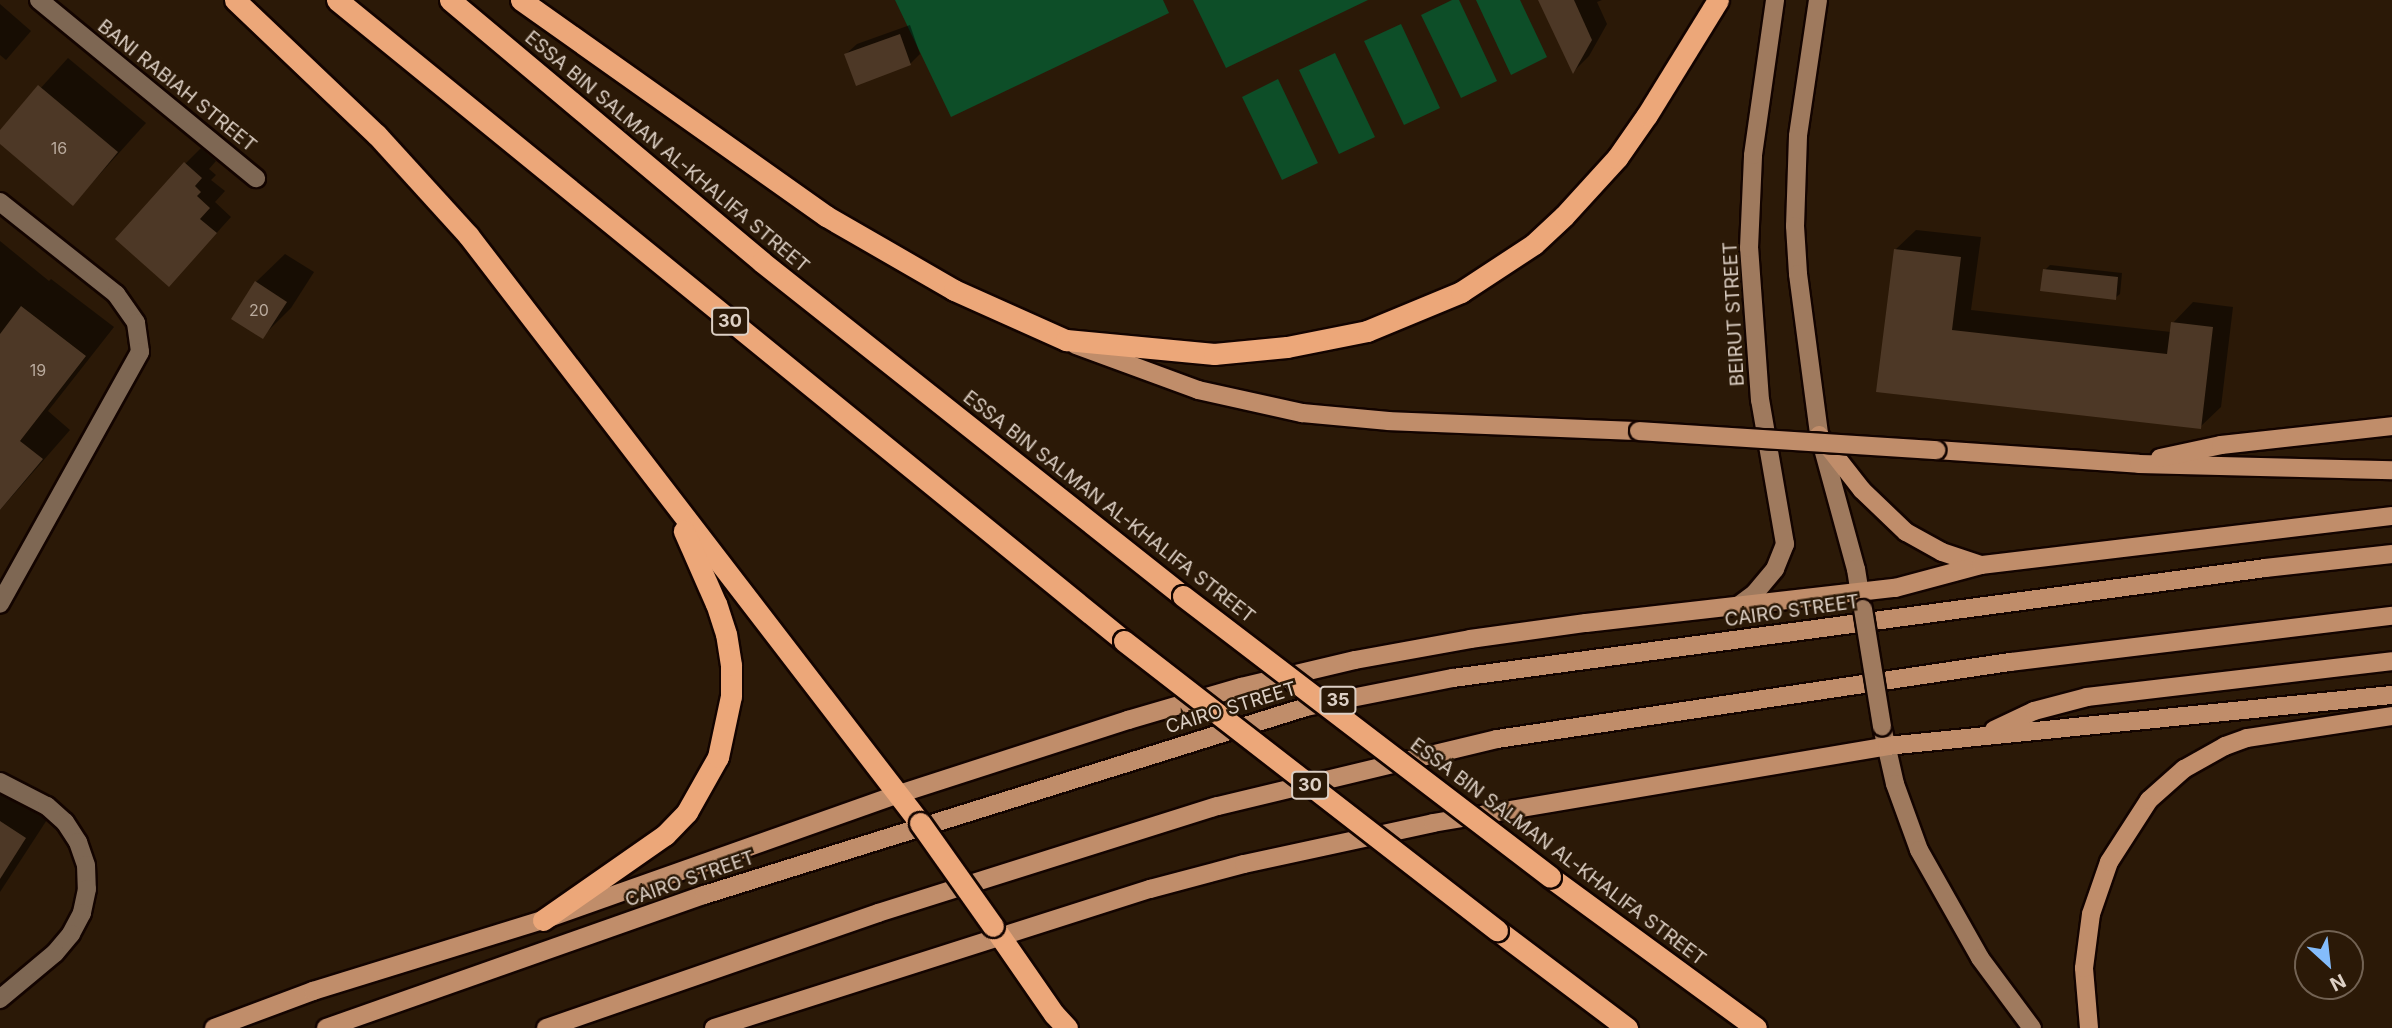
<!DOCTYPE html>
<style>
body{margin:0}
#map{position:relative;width:2392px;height:1028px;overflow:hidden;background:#2b1907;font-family:Inter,sans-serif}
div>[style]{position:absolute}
.green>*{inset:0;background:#0d4e28}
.shadow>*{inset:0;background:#0007}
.building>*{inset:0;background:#4d3826}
.roads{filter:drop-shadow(2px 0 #130400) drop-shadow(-2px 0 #130400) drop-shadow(0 2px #130400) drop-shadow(0 -2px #130400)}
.minor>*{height:18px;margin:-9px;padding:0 9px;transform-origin:9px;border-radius:9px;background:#7e6753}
.secondary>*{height:18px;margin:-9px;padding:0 9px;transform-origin:9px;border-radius:9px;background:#9f7a5e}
.primary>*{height:18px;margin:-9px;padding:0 9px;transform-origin:9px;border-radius:9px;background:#c08d6a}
.motorway>*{height:21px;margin:-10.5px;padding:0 10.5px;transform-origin:10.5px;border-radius:10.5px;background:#eca779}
.bridges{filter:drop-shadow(2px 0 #130400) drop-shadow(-2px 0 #130400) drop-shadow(0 2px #130400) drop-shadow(0 -2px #130400)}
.secondary-bridge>*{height:18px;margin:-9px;padding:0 9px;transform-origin:9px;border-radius:9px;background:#9f7a5e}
.primary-bridge>*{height:18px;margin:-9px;padding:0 9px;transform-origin:9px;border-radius:9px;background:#c08d6a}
.motorway-bridge>*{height:21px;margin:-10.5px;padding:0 10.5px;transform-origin:10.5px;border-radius:10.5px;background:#eca779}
span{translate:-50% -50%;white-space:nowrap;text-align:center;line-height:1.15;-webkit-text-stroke:5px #2b1907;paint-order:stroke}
.number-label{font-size:16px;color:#b9aa9d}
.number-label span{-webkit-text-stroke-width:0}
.shield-label span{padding:2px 5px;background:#2b1907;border:2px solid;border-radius:5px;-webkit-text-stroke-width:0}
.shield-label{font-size:18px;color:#ddd0c5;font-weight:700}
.street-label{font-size:19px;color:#ddd0c5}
.north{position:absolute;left:2294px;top:930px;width:70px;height:70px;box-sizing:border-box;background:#2b1907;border:2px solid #726253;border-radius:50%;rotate:153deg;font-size:19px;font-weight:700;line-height:28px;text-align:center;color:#ddd0c5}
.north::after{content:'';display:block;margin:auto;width:24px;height:32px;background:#84bcfb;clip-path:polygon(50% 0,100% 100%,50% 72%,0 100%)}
</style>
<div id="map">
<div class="green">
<i style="clip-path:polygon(895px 0,1163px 0,1169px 13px,951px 117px)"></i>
<i style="clip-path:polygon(1193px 0,1368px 0,1226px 68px)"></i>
<i style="clip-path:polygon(1452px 0,1459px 0,1497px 81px,1461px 98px,1421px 15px)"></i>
<i style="clip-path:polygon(1476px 0,1520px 0,1547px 57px,1511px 75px)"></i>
<i style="clip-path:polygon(1401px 24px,1440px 108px,1404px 125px,1364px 41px)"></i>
<i style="clip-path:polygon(1335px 53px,1375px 137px,1339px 154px,1299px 70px)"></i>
<i style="clip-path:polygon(1278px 79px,1318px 163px,1282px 180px,1242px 97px)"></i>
</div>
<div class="shadow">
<i style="clip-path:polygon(1540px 0,1602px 0,1597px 2px,1607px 24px,1589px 56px,1574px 71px)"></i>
<i style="clip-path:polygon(0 4px,31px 31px,6px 60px,0 55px)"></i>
<i style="clip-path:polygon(910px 25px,920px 54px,910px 64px,846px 54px,857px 44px)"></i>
<i style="clip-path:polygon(68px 58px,146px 123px,73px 204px,0 142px,0 133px)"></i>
<i style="clip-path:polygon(201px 148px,216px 161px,209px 169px,216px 175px,211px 180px,225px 191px,215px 202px,231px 217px,184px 269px,185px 164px)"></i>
<i style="clip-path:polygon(1916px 230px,1981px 237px,1971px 310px,2171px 332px,2173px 323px,2193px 302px,2233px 307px,2221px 407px,2200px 427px,1878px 390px,1895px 250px)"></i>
<i style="clip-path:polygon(0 241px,49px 281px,51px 279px,114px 327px,48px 411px,70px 430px,0 510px)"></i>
<i style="clip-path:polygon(285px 254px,314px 272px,291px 308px,262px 337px,256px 282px)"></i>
<i style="clip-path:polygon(2050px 265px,2122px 273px,2120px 294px,2115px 298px,2045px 270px)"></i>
<i style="clip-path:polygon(0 774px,54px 809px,0 892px)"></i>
</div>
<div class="building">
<i style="clip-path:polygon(1538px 0,1574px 0,1592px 40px,1573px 74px)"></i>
<i style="clip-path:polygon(900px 34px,911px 65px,856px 86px,844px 54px)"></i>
<i style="clip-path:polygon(38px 85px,118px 152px,73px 206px,0 144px,0 130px)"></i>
<i style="clip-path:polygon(184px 162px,202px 178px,195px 186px,201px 192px,197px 196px,210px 208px,200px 219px,217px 233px,169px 287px,115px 239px)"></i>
<i style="clip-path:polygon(1894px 249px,1961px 257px,1952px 330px,2167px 354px,2171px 322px,2213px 327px,2201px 429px,1876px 392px)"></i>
<i style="clip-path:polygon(2043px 269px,2118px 277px,2116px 300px,2040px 291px)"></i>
<i style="clip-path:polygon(255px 281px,287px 302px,263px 339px,231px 319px)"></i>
<i style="clip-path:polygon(21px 306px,86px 356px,20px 441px,43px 459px,0 510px,0 334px)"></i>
<i style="clip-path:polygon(0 821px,26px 838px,0 879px)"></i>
</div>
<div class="roads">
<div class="minor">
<i style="left:39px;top:0;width:281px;rotate:39.4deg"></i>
<i style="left:0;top:202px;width:148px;rotate:38.4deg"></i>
<i style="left:116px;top:294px;width:35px;rotate:55deg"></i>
<i style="left:136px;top:323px;width:29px;rotate:82deg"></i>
<i style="left:140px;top:352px;width:288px;rotate:119.1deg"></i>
<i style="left:0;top:782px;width:53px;rotate:27.1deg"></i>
<i style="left:47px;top:806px;width:24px;rotate:42deg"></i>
<i style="left:65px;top:822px;width:24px;rotate:57deg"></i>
<i style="left:78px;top:842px;width:24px;rotate:71deg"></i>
<i style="left:86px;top:865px;width:24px;rotate:88deg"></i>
<i style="left:87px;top:889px;width:25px;rotate:102deg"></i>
<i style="left:82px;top:913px;width:24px;rotate:118deg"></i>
<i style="left:71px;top:934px;width:25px;rotate:130deg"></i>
<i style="left:55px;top:953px;width:72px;rotate:140.1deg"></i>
</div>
<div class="secondary">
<i style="left:1818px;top:0;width:137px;rotate:98.4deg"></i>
<i style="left:1798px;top:136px;width:90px;rotate:91.9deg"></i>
<i style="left:1795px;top:226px;width:48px;rotate:86.4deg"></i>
<i style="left:1798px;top:274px;width:161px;rotate:82.5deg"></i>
<i style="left:1819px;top:434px;width:140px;rotate:74.7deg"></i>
<i style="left:1856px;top:569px;width:38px;rotate:81deg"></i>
<i style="left:1738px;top:606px;width:21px;rotate:-37deg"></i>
<i style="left:1755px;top:593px;width:31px;rotate:-50deg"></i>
<i style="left:1775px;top:569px;width:27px;rotate:-68deg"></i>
<i style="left:1785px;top:544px;width:146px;rotate:-99.8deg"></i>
<i style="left:1760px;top:400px;width:152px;rotate:-94.1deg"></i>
<i style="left:1749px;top:248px;width:93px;rotate:-87.5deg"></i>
<i style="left:1753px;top:155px;width:157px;rotate:-81.9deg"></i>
<i style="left:1883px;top:731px;width:54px;rotate:77.2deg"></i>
<i style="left:1895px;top:784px;width:70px;rotate:70deg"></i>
<i style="left:1919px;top:850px;width:124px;rotate:60.5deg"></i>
<i style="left:1980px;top:958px;width:87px;rotate:53.4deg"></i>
</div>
<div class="primary">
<i style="left:1076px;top:345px;width:130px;rotate:20.2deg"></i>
<i style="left:1198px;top:390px;width:107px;rotate:12.5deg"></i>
<i style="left:1302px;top:413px;width:87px;rotate:5.3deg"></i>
<i style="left:1389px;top:421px;width:250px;rotate:2.3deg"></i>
<i style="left:1819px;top:435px;width:70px;rotate:52deg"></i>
<i style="left:1862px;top:490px;width:61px;rotate:43.7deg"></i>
<i style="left:1906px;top:532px;width:41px;rotate:29.1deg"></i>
<i style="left:1942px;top:552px;width:41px;rotate:18.4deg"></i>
<i style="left:1936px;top:450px;width:203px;rotate:3.9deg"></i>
<i style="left:2139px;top:464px;width:253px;rotate:1.4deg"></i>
<i style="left:2160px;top:458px;width:62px;rotate:-12deg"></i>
<i style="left:2221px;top:445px;width:172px;rotate:-6.3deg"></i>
<i style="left:1994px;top:730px;width:44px;rotate:-25.4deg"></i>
<i style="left:2034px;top:711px;width:55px;rotate:-14.8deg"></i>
<i style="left:2087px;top:697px;width:307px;rotate:-6.7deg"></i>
<i style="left:214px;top:1028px;width:106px;rotate:-20.5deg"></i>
<i style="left:313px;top:991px;width:241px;rotate:-17.2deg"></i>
<i style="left:543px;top:920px;width:378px;rotate:-19.5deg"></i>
<i style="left:899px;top:794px;width:241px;rotate:-17.9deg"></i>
<i style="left:1128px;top:720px;width:118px;rotate:-16.3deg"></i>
<i style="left:1241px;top:687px;width:117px;rotate:-13.3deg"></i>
<i style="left:1355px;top:660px;width:117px;rotate:-10.3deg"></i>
<i style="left:1470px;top:639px;width:117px;rotate:-7.9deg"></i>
<i style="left:1586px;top:623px;width:311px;rotate:-6.5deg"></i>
<i style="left:1895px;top:588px;width:89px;rotate:-15deg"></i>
<i style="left:1981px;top:565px;width:414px;rotate:-6.8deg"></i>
<i style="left:326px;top:1028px;width:401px;rotate:-19.4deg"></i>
<i style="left:704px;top:895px;width:631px;rotate:-17.34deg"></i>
<i style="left:1306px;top:707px;width:150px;rotate:-11.2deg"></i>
<i style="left:1453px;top:678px;width:819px;rotate:-7.71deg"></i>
<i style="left:2265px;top:568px;width:128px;rotate:-6.3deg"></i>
<i style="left:546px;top:1028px;width:351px;rotate:-19.1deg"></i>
<i style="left:878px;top:913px;width:356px;rotate:-17.5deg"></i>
<i style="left:1218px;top:806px;width:287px;rotate:-13.5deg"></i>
<i style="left:1497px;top:739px;width:519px;rotate:-8.54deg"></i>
<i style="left:2010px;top:662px;width:385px;rotate:-6.9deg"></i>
<i style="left:714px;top:1028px;width:458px;rotate:-17.7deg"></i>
<i style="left:1150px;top:889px;width:97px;rotate:-14.9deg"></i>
<i style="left:1244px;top:864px;width:193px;rotate:-12.2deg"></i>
<i style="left:1433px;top:823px;width:460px;rotate:-9.6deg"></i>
<i style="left:1887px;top:746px;width:508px;rotate:-5.77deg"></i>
<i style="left:2089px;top:1028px;width:60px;rotate:-94.8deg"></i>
<i style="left:2084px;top:968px;width:54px;rotate:-82.6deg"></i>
<i style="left:2091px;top:914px;width:55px;rotate:-70.9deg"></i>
<i style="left:2109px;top:862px;width:74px;rotate:-57.2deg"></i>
<i style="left:2149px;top:800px;width:47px;rotate:-41.5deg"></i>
<i style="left:2184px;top:769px;width:47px;rotate:-29.3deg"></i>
<i style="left:2225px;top:746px;width:23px;rotate:-20deg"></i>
<i style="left:2247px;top:738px;width:147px;rotate:-8.6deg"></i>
</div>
<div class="motorway">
<i style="left:235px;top:0;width:196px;rotate:43.6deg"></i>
<i style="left:377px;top:135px;width:135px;rotate:47.7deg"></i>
<i style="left:468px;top:235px;width:742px;rotate:52.45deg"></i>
<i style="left:337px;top:0;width:1015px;rotate:39.16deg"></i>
<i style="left:450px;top:0;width:407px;rotate:40deg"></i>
<i style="left:762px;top:262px;width:537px;rotate:38.43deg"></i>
<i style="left:521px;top:0;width:374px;rotate:35.3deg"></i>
<i style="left:826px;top:216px;width:148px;rotate:30deg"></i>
<i style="left:954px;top:290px;width:123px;rotate:24.1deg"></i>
<i style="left:1066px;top:340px;width:149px;rotate:5.4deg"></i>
<i style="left:1214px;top:354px;width:73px;rotate:-5.5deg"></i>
<i style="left:1287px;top:347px;width:82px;rotate:-11.3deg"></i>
<i style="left:1367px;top:331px;width:102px;rotate:-22.5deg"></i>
<i style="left:1461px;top:292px;width:87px;rotate:-33.3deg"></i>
<i style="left:1534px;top:244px;width:41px;rotate:-43deg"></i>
<i style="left:1564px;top:216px;width:79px;rotate:-47.6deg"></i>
<i style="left:1617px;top:158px;width:52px;rotate:-55.1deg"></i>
<i style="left:1647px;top:115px;width:135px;rotate:-58.3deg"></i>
<i style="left:1550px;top:877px;width:255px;rotate:36.2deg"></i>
<i style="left:543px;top:920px;width:149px;rotate:-34.9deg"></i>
<i style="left:665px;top:835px;width:32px;rotate:-46deg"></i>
<i style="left:687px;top:812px;width:63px;rotate:-60.6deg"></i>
<i style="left:718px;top:757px;width:62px;rotate:-78deg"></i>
<i style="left:731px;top:696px;width:31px;rotate:-90deg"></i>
<i style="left:731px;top:665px;width:31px;rotate:-99deg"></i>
<i style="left:726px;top:634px;width:32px;rotate:-108deg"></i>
<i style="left:716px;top:604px;width:80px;rotate:-113.7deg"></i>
<i style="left:993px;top:926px;width:107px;rotate:55.3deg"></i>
<i style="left:1054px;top:1014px;width:19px;rotate:47deg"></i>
<i style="left:1497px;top:930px;width:163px;rotate:37deg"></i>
</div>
</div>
<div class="bridges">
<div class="secondary-bridge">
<i style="left:1863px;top:609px;width:119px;rotate:80.8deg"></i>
</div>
<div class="primary-bridge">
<i style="left:1639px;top:431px;width:298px;rotate:3.7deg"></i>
</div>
<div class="motorway-bridge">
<i style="left:1183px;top:596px;width:462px;rotate:37.4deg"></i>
<i style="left:1124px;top:641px;width:472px;rotate:37.8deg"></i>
<i style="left:920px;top:823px;width:126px;rotate:54.7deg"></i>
</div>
</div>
<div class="number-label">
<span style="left:59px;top:148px">16</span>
<span style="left:259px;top:310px">20</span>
<span style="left:38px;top:370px">19</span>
</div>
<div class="shield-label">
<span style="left:730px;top:321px">30</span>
<span style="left:1338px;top:700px">35</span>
<span style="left:1310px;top:785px">30</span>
</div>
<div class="street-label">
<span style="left:177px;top:86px;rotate:39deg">BANI RABIAH STREET</span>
<span style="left:667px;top:152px;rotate:40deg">ESSA BIN SALMAN AL-KHALIFA STREET</span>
<span style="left:1734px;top:314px;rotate:-93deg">BEIRUT STREET</span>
<span style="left:1109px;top:507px;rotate:38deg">ESSA BIN SALMAN AL-KHALIFA STREET</span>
<span style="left:1792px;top:611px;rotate:-8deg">CAIRO STREET</span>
<span style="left:1231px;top:708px;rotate:-17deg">CAIRO STREET</span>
<span style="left:1558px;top:852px;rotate:37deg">ESSA BIN SALMAN AL-KHALIFA STREET</span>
<span style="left:690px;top:879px;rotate:-19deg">CAIRO STREET</span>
</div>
<div class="north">N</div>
</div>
